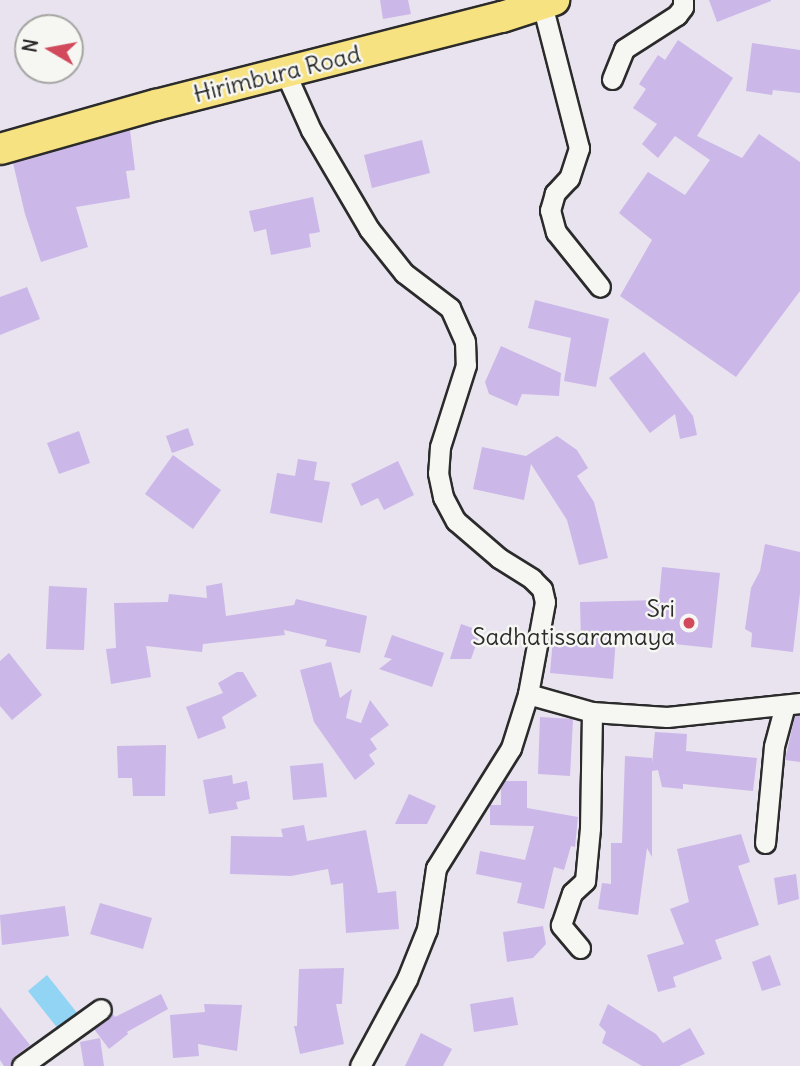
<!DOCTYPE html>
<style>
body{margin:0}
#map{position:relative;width:800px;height:1066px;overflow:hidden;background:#e9e3ef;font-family:Delius,sans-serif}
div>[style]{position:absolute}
.water>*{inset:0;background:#92d4f4}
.building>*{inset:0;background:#cbb7e8}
.roads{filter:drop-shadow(2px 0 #2b2b2b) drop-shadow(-2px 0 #2b2b2b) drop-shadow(0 2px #2b2b2b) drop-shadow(0 -2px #2b2b2b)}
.minor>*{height:19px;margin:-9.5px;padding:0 9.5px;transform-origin:9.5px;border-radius:9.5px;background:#f6f6f2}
.primary>*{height:30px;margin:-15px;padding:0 15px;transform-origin:15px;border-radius:15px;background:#f7e281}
.dots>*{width:19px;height:19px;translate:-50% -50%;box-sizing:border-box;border:4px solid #f6f6f2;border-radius:50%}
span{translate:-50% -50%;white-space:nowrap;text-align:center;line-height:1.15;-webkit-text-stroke:5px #f6f6f2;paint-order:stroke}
.street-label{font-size:24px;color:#2b2b2b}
.poi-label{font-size:24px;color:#2b2b2b}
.right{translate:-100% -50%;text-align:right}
.north{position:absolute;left:14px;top:14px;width:70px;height:70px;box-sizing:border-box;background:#f6f6f2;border:2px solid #a5a5a2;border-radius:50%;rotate:280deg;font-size:19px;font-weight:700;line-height:28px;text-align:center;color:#2b2b2b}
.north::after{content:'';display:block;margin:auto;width:24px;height:32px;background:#d1495b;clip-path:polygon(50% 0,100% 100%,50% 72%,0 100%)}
</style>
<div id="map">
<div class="water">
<i style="clip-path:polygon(47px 975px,78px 1014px,59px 1030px,28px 991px)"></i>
</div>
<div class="building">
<i style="clip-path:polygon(380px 0,408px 0,411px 14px,383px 19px)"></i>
<i style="clip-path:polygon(709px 0,771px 0,771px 1px,717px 22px)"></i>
<i style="clip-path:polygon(678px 40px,733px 78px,697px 136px,742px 158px,759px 134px,800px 162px,800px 291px,736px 377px,620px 296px,652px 240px,619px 213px,648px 172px,685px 195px,710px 160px,675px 136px,658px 158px,642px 144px,657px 124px,633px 108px,646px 89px,639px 84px,658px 55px,665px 60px)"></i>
<i style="clip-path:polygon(752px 43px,800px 50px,800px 93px,773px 90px,772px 95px,746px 91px)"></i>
<i style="clip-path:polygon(130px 130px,135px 170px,126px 171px,130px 198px,76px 207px,88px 247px,41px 262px,25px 214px,13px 163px)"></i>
<i style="clip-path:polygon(422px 140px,430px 173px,372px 188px,364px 155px)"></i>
<i style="clip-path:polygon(313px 197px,320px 232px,309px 234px,311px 247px,271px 255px,266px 229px,254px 232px,249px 211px)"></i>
<i style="clip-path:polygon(27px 287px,40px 319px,0 335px,0 297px)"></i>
<i style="clip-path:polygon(535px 300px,609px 319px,596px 387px,564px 381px,571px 338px,528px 328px)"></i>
<i style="clip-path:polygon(501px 346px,561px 373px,559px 396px,522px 394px,517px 406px,489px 394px,485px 382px)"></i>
<i style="clip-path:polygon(644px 352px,693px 416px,697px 435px,680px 439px,675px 414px,650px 433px,609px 378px)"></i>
<i style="clip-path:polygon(188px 428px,194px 445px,172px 453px,166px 436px)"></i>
<i style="clip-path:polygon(79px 431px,90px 463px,59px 474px,47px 443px)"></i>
<i style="clip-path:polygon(557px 436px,577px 450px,588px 468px,577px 476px,594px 502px,608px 558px,579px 565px,567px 520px,531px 464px,524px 500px,473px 489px,482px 447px,526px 456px)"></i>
<i style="clip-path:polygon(173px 455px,221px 490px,193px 529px,145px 494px)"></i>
<i style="clip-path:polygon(298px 459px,317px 462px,314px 480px,330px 482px,322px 523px,270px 513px,277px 473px,295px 476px)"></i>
<i style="clip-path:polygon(398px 461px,414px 495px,384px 510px,378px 498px,361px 506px,351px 484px)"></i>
<i style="clip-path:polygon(765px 544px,800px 552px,800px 593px,793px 652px,751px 647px,752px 633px,745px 629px,751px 588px,760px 571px)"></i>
<i style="clip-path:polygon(662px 567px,720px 573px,712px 648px,655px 642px,656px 630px,621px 631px,621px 637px,616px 637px,613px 679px,550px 673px,553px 639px,581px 642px,580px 602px,659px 600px)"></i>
<i style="clip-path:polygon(222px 583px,226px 616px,294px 605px,296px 599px,367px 616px,360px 653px,325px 646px,327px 640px,284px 630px,285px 635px,203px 644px,202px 652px,146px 646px,151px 677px,111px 684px,106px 649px,116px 648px,114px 603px,168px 602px,169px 594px,207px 598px,206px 586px)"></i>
<i style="clip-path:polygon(49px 586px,87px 588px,84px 650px,46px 649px)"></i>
<i style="clip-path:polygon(461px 624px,481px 631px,471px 659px,450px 659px)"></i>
<i style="clip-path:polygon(392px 635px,444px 653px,432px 687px,379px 669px,392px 659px,384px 657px)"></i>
<i style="clip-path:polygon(9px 653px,42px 695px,12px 720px,0 706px,0 661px)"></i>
<i style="clip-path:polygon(331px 662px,340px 698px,352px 689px,346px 718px,361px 723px,370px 700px,389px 725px,370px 739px,377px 749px,369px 755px,375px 764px,355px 780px,314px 722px,300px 670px)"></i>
<i style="clip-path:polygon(237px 672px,243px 672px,257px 696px,222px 717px,226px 728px,198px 739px,186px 707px,223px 693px,218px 683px)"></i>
<i style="clip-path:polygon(800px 715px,800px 762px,785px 760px,795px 716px)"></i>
<i style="clip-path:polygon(540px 717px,573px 719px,570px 776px,538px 774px)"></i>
<i style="clip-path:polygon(655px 732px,687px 734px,686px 751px,757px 758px,753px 791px,683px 784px,683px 789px,662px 787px,658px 770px,652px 771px,652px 857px,647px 848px,638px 915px,598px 909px,602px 883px,611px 884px,611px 843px,622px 843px,625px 756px,652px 758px,652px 764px)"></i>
<i style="clip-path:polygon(166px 745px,165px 796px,133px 796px,132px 778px,118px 778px,117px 746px)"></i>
<i style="clip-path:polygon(323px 763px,327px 797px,293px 800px,290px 766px)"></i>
<i style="clip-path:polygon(232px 775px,233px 784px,247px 781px,250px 799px,236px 802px,238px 809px,209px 814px,203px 780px)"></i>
<i style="clip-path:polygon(505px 781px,527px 781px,527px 808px,578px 817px,575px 847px,571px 846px,564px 870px,554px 867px,544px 909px,517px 903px,522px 883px,476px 874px,480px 851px,525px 860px,534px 826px,490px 825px,490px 805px,501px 805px,501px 787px)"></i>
<i style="clip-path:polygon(409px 794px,436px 806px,427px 824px,395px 824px)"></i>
<i style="clip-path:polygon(304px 825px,307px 841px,366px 830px,378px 893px,396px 891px,399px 929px,346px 933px,343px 883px,331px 885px,328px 869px,291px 876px,230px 874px,231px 836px,283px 837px,281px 829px)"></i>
<i style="clip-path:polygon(741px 834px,750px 862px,738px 866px,759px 925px,715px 940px,722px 959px,673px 977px,676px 987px,658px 992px,647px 955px,684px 944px,670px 909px,689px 902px,677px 849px)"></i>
<i style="clip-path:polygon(796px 874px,799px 899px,778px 905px,774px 878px)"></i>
<i style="clip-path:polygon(100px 903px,152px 918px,143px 949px,90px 934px)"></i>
<i style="clip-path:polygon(65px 906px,69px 936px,2px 945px,0 915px)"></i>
<i style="clip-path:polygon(543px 926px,546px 944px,533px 958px,507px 962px,503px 932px)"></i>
<i style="clip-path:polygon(770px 955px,781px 985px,762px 991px,752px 962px)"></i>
<i style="clip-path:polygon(344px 968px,342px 1004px,336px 1004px,344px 1044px,300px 1054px,294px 1026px,297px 1026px,299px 969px)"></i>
<i style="clip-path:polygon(161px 994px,168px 1009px,127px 1032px,128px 1034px,109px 1049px,94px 1029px,112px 1013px,115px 1017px)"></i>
<i style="clip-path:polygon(513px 997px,518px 1025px,474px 1032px,470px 1004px)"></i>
<i style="clip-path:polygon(204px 1004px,242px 1005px,237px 1051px,198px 1044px,199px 1056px,173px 1058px,170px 1015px,205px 1012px)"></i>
<i style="clip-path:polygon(608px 1004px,656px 1034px,663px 1043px,690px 1028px,705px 1054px,679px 1066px,642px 1066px,602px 1043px,606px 1032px,599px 1025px)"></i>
<i style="clip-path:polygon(0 1007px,30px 1045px,14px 1057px,10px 1066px,4px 1066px,0 1060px)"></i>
<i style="clip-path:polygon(421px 1033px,452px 1049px,443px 1066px,405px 1066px)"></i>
<i style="clip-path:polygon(100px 1038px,104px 1066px,84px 1066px,80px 1042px)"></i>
</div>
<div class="roads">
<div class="minor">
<i style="left:542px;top:4px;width:149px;rotate:75.6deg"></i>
<i style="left:579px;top:148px;width:32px;rotate:108deg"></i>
<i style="left:569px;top:178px;width:21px;rotate:133deg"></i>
<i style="left:555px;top:193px;width:18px;rotate:106deg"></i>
<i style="left:550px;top:210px;width:23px;rotate:75deg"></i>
<i style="left:556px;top:232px;width:70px;rotate:51.3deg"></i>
<i style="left:285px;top:72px;width:64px;rotate:65.9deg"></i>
<i style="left:311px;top:130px;width:115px;rotate:59.6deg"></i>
<i style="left:369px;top:229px;width:56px;rotate:51.5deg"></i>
<i style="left:404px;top:273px;width:58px;rotate:37.3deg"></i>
<i style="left:450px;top:308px;width:36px;rotate:66deg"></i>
<i style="left:465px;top:341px;width:24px;rotate:88deg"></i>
<i style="left:466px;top:365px;width:86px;rotate:107.6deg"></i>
<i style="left:440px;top:447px;width:26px;rotate:94deg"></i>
<i style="left:438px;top:473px;width:25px;rotate:78deg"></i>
<i style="left:443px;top:497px;width:27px;rotate:62deg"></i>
<i style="left:456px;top:521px;width:57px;rotate:40.7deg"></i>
<i style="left:499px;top:558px;width:39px;rotate:32deg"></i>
<i style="left:532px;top:579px;width:14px;rotate:45deg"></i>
<i style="left:542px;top:589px;width:13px;rotate:77deg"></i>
<i style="left:545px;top:602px;width:94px;rotate:100.5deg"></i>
<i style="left:528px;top:694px;width:57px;rotate:107.5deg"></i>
<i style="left:511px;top:748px;width:142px;rotate:122deg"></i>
<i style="left:436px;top:868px;width:62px;rotate:98.4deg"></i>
<i style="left:427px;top:929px;width:54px;rotate:111.8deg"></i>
<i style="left:407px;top:979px;width:99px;rotate:118.4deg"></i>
<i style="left:612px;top:79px;width:32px;rotate:-68deg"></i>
<i style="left:624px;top:49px;width:63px;rotate:-32.7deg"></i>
<i style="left:677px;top:15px;width:10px;rotate:-53deg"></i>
<i style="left:683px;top:7px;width:7px;rotate:-90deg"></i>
<i style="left:528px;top:694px;width:66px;rotate:15.7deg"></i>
<i style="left:592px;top:712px;width:75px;rotate:3.8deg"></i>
<i style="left:667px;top:717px;width:134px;rotate:-6deg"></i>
<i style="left:765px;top:843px;width:97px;rotate:-84.7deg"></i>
<i style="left:774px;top:746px;width:42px;rotate:-75deg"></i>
<i style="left:580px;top:948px;width:30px;rotate:-130deg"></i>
<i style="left:561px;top:925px;width:34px;rotate:-71deg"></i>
<i style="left:572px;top:893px;width:18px;rotate:-43deg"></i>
<i style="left:585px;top:881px;width:53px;rotate:-84.6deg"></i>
<i style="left:590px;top:828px;width:116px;rotate:-89deg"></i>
<i style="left:22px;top:1066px;width:97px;rotate:-35.8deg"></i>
</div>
<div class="primary">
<i style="left:0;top:149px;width:162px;rotate:-15.8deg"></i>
<i style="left:156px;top:105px;width:357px;rotate:-14.3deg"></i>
<i style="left:502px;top:17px;width:55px;rotate:-18.1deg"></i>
</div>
</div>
<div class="dots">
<i style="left:689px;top:623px;background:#d1495b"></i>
</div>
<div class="street-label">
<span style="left:277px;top:74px;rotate:-14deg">Hirimbura Road</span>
</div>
<div class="poi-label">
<span class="right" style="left:675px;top:623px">Sri<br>Sadhatissaramaya</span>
</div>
<div class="north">N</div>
</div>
